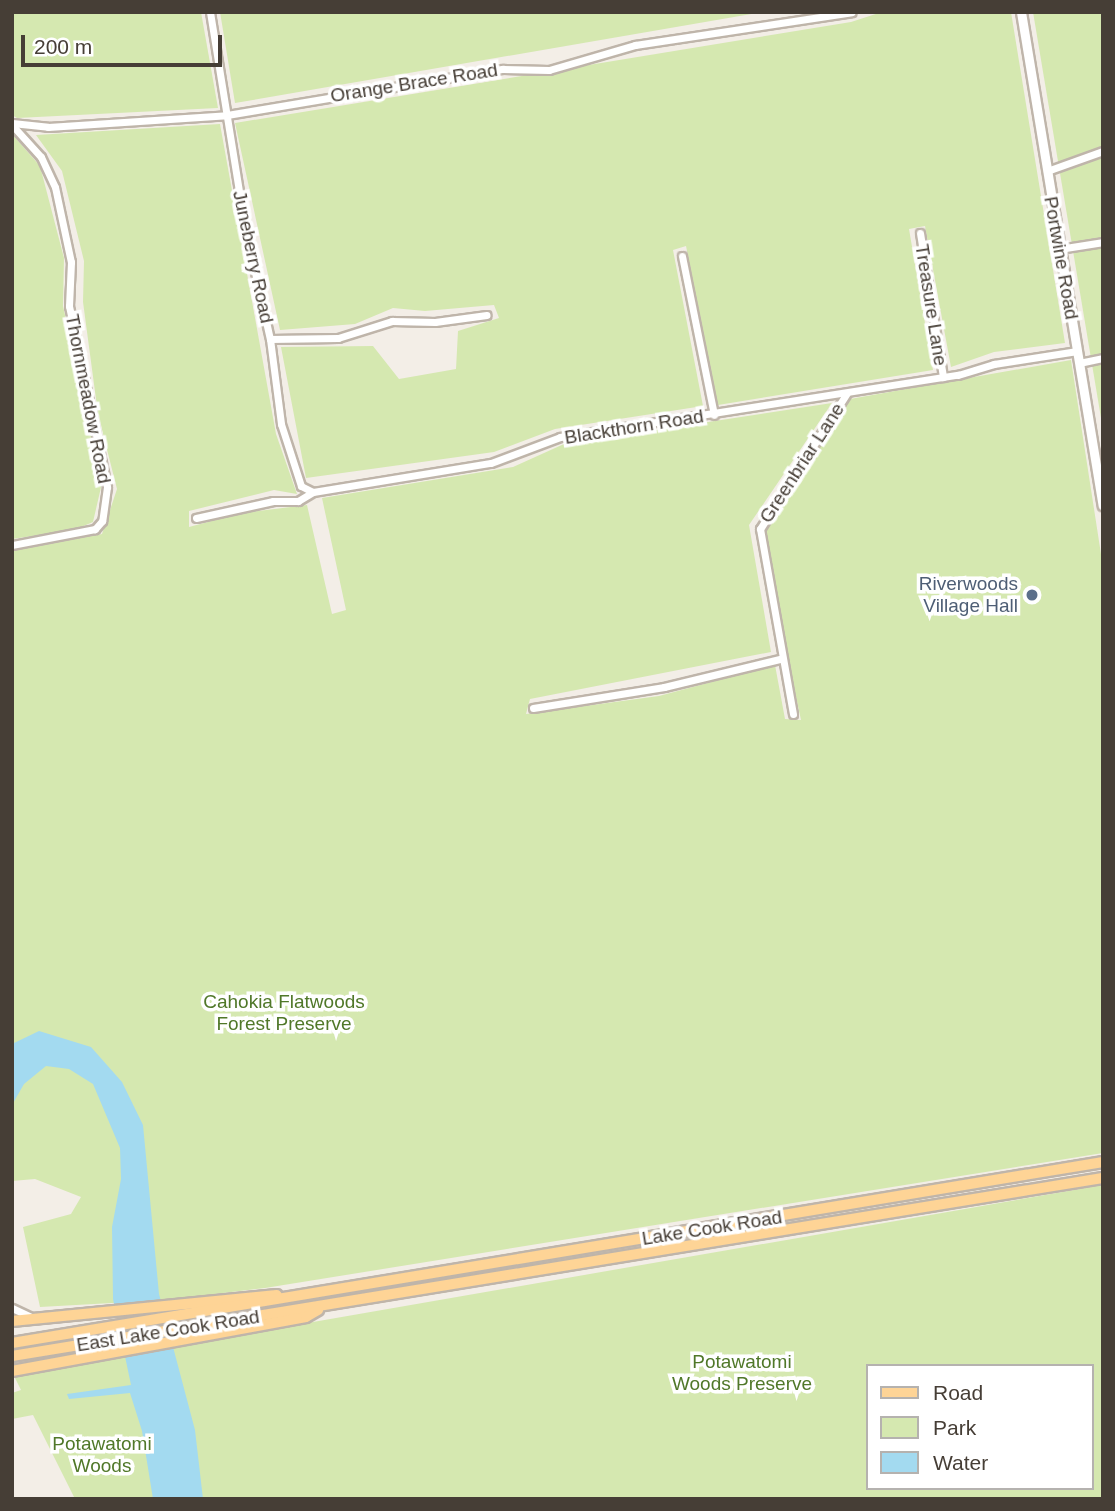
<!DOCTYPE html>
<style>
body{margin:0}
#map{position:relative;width:1115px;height:1511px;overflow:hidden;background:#f3eee7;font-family:Arial,sans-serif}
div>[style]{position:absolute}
.green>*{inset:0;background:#d5e8b0}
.water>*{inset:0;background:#a3daf0}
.roads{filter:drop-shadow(2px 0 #bfb5aa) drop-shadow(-2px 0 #bfb5aa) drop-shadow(0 2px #bfb5aa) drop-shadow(0 -2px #bfb5aa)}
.minor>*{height:7px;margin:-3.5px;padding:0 3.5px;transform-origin:3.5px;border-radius:3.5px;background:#fff}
.tertiary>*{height:9px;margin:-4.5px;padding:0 4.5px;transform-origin:4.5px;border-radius:4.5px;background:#fff}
.primary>*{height:10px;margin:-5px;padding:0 5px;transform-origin:5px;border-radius:5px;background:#fed496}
.dots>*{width:19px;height:19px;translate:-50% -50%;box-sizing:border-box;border:4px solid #fff;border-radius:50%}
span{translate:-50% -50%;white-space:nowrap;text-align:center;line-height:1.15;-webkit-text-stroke:7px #fff;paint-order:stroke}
.street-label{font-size:19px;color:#463e36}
.service-label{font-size:19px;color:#4e5e75}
.right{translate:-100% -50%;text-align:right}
.park-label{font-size:19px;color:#507829}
.frame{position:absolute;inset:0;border:14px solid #463e36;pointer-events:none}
.legend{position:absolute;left:866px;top:1364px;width:228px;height:126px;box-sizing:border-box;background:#fff;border:2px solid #b5b2af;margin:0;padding:9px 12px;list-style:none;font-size:21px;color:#463e36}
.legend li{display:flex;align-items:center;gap:14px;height:35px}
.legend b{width:35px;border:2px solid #b5b2af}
.scale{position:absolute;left:21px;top:35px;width:201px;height:32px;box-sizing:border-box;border:4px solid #463e36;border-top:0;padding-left:9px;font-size:21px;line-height:24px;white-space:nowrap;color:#463e36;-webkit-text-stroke:5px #fff;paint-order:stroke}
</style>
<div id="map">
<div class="green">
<i style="clip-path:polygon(12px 12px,201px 12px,218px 108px,17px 118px,12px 115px)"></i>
<i style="clip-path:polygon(220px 12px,763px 12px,235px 103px)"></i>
<i style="clip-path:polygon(882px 12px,1011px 12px,1065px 343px,994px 352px,951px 367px,925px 226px,909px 229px,933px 370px,718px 405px,686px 246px,673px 250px,703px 406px,555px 429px,494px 452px,306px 478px,281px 347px,373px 346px,399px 379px,456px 369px,458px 331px,499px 318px,494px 305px,425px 311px,393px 308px,355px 324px,280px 330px,235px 123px,851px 22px)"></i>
<i style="clip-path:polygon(1033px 12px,1103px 12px,1103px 430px)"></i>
<i style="clip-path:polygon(220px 124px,276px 434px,297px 494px,274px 490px,189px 511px,189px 527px,242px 513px,307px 505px,332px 614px,346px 610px,322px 498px,513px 467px,564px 444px,832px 403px,749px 525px,771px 652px,530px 699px,526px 714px,659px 696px,775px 665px,785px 719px,801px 720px,760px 529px,850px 399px,1071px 360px,1103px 567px,1103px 1153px,265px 1288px,166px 1300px,40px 1307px,23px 1227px,71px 1214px,81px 1197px,35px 1179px,12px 1181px,12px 551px,102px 534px,117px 489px,98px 414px,83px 302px,84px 261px,62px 171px,36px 135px)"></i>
<i style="clip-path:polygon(12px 134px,40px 166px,64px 258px,63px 306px,102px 483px,93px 522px,74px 530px,12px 539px)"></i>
<i style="clip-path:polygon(evenodd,1103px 1185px,1103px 1499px,75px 1499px,33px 1415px,12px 1419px,12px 1393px,21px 1390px,13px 1374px,1103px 1185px,868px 1366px,1092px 1366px,1092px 1488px,868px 1488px,868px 1366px)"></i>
</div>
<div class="water">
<i style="clip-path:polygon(39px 1031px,91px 1047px,122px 1082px,143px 1125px,159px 1294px,195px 1430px,203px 1499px,153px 1499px,142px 1431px,130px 1393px,69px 1399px,67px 1394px,131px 1385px,113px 1299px,112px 1227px,121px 1179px,120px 1148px,93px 1084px,69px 1069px,46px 1066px,24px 1084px,12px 1105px,12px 1044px)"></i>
</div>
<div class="roads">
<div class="minor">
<i style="left:210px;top:12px;width:214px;rotate:80.8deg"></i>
<i style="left:244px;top:223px;width:119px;rotate:77.4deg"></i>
<i style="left:270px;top:339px;width:86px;rotate:82.6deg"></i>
<i style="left:281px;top:424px;width:65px;rotate:72.1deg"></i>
<i style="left:301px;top:486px;width:13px;rotate:27deg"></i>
<i style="left:12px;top:123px;width:36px;rotate:6deg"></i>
<i style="left:48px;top:127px;width:179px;rotate:-3.8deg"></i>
<i style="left:227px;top:115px;width:280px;rotate:-9.5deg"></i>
<i style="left:503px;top:69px;width:46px;rotate:1.2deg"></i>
<i style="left:549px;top:70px;width:90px;rotate:-16.2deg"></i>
<i style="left:635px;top:45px;width:219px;rotate:-8.6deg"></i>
<i style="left:12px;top:125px;width:43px;rotate:47.8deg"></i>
<i style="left:41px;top:157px;width:33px;rotate:65deg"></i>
<i style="left:55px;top:187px;width:77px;rotate:78deg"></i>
<i style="left:71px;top:262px;width:44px;rotate:92.6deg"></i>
<i style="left:69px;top:306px;width:185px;rotate:78.1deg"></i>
<i style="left:107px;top:487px;width:34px;rotate:98deg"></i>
<i style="left:102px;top:521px;width:11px;rotate:131deg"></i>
<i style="left:95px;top:529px;width:85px;rotate:169.1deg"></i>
<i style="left:1047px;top:171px;width:59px;rotate:-19.7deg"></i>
<i style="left:920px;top:233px;width:146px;rotate:80.9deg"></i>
<i style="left:1059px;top:249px;width:45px;rotate:-9deg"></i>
<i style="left:682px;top:256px;width:162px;rotate:78.6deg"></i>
<i style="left:270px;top:339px;width:68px;rotate:-0.8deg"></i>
<i style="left:338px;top:338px;width:57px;rotate:-17.5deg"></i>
<i style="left:392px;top:321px;width:43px;rotate:1.3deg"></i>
<i style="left:435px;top:322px;width:52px;rotate:-7.7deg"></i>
<i style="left:1079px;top:363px;width:25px;rotate:-12deg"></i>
<i style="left:196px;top:518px;width:79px;rotate:-12.4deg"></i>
<i style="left:273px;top:501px;width:25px"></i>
<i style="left:298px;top:501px;width:17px;rotate:-31deg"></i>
<i style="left:313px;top:492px;width:180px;rotate:-9.3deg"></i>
<i style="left:491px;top:463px;width:74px;rotate:-20.6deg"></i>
<i style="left:560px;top:437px;width:403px;rotate:-8.9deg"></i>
<i style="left:958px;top:375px;width:38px;rotate:-17deg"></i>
<i style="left:994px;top:364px;width:84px;rotate:-8.9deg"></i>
<i style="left:533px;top:708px;width:133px;rotate:-9.1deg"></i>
<i style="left:664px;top:687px;width:119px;rotate:-13.6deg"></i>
<i style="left:793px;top:714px;width:188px;rotate:-100.1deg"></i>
<i style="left:760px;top:529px;width:161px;rotate:-57.4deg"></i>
<i style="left:12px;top:1308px;width:21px;rotate:25deg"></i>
</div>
<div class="tertiary">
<i style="left:1021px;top:12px;width:500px;rotate:80.6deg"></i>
</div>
<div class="primary">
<i style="left:12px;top:1321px;width:266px;rotate:-5.6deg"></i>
<i style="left:12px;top:1343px;width:1106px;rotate:-9.42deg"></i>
<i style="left:12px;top:1356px;width:1105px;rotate:-9.27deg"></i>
<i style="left:12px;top:1371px;width:299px;rotate:-10.4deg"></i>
<i style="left:306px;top:1317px;width:14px;rotate:-30deg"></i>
</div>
</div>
<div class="dots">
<i style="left:1032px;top:595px;background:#5c6f8a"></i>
</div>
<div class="street-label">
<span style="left:414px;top:83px;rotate:-9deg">Orange Brace Road</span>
<span style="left:253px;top:257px;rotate:78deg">Juneberry Road</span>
<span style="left:1061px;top:258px;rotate:80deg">Portwine Road</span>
<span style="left:931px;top:305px;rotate:81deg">Treasure Lane</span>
<span style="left:88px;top:399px;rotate:79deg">Thornmeadow Road</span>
<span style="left:634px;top:427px;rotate:-9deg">Blackthorn Road</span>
<span style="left:802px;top:463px;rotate:-57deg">Greenbriar Lane</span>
<span style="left:712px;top:1228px;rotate:-9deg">Lake Cook Road</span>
<span style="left:168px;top:1331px;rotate:-9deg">East Lake Cook Road</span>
</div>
<div class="service-label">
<span class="right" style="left:1018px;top:595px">Riverwoods<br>Village Hall</span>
</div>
<div class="park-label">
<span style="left:284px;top:1013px">Cahokia Flatwoods<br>Forest Preserve</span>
<span style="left:742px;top:1373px">Potawatomi<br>Woods Preserve</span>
<span style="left:102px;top:1455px">Potawatomi<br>Woods</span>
</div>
<div class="frame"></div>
<ul class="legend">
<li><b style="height:9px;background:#fed496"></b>Road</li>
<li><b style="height:19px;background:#d5e8b0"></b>Park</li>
<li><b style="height:19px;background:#a3daf0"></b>Water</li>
</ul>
<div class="scale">200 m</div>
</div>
